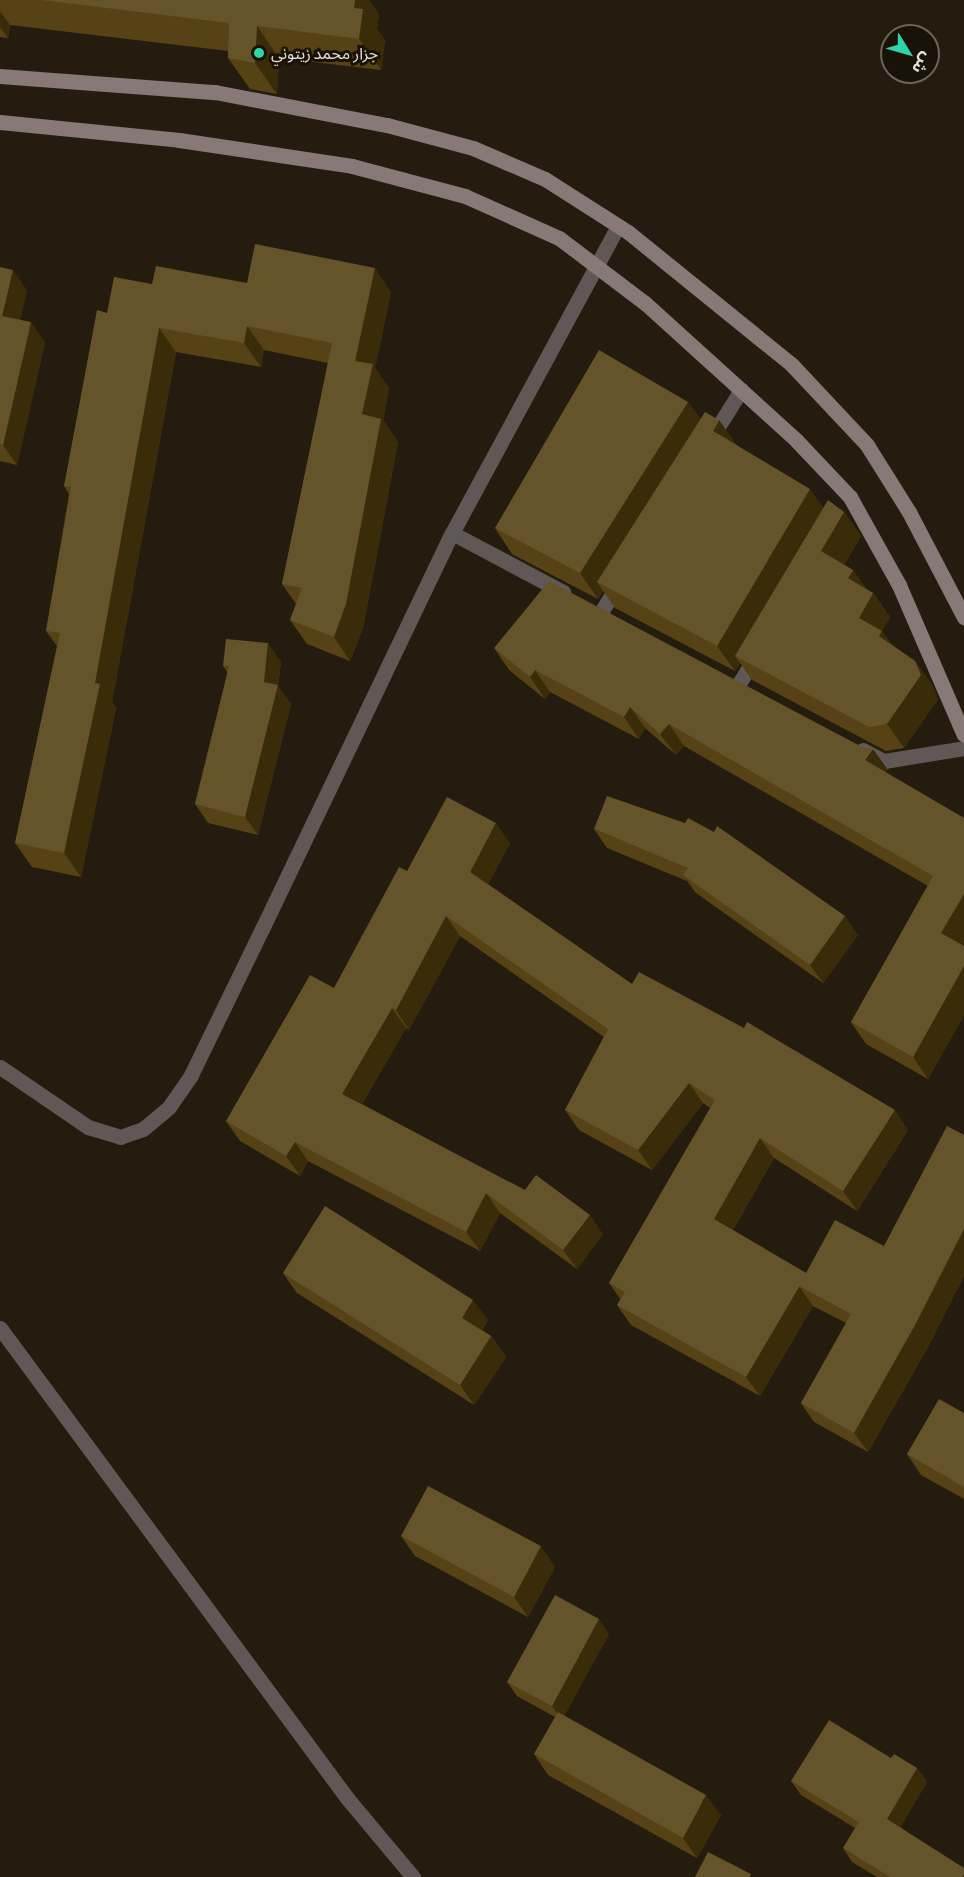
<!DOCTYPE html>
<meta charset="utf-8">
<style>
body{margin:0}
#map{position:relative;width:964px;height:1877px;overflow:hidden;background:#231c0f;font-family:Commissioner,"Noto Sans Arabic",sans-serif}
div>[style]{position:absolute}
.street>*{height:15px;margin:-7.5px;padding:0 7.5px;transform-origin:7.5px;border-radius:7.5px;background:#605757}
.secondary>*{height:15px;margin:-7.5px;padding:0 7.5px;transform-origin:7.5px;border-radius:7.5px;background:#867978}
.wall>*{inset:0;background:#564214}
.shaded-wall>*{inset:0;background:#3b2c09}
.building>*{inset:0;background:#655329}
.dots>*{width:16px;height:16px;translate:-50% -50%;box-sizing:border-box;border:3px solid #191307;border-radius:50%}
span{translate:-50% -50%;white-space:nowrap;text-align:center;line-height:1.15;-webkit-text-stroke:6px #191307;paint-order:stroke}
.poi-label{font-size:16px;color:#e5e0d8}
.left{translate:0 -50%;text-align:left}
.north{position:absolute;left:880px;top:24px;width:60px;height:60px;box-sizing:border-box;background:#191307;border:2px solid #6b655b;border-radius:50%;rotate:127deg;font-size:16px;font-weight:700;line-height:24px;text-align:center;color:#e5e0d8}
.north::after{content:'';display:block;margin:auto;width:21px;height:27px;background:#30d4aa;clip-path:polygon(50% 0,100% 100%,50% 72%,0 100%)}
</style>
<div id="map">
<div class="street">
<i style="left:711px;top:438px;width:57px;rotate:-58deg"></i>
<i style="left:452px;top:533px;width:126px;rotate:28deg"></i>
<i style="left:601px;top:612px;width:34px;rotate:-58deg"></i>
<i style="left:738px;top:685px;width:36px;rotate:-58deg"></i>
<i style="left:863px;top:750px;width:24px;rotate:28deg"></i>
<i style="left:884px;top:761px;width:81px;rotate:-9.2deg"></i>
<i style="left:0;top:1067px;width:107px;rotate:34.3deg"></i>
<i style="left:88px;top:1127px;width:34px;rotate:17deg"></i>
<i style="left:120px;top:1137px;width:24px;rotate:-19deg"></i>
<i style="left:143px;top:1129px;width:34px;rotate:-40deg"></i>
<i style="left:169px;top:1107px;width:39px;rotate:-55deg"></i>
<i style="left:191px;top:1075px;width:162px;rotate:-64.1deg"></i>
<i style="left:262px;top:929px;width:439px;rotate:-64.4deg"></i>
<i style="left:452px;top:533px;width:349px;rotate:-61.6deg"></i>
<i style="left:0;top:1328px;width:584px;rotate:53.56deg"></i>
<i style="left:347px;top:1798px;width:103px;rotate:50.1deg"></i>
</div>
<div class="secondary">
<i style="left:0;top:76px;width:216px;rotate:4.3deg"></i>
<i style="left:215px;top:92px;width:175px;rotate:10.9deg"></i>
<i style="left:387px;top:125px;width:89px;rotate:15deg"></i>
<i style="left:473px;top:148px;width:78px;rotate:23.3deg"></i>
<i style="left:545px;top:179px;width:98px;rotate:32.6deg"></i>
<i style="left:628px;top:232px;width:211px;rotate:39deg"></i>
<i style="left:792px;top:365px;width:110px;rotate:46.8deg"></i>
<i style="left:867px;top:445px;width:79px;rotate:57.9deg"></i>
<i style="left:909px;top:512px;width:119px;rotate:62.4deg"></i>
<i style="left:0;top:122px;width:180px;rotate:5.7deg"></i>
<i style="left:179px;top:140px;width:175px;rotate:8.5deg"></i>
<i style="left:352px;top:166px;width:117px;rotate:14.9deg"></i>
<i style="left:465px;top:196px;width:103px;rotate:24.1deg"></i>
<i style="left:559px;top:238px;width:108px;rotate:37.1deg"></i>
<i style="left:645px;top:303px;width:204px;rotate:42.2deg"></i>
<i style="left:796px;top:440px;width:79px;rotate:46.5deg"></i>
<i style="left:850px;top:497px;width:101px;rotate:60.9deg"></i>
<i style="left:899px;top:585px;width:163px;rotate:66.6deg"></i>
</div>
<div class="wall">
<i style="clip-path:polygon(0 0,369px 0,379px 14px,377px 29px,385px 40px,381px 70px,279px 58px,277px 94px,250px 89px,228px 58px,228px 51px,10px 25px,8px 38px,0 37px)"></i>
<i style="clip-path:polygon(0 267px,27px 290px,20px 320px,45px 342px,17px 465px,0 461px)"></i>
<i style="clip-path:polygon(247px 283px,391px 292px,375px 368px,389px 388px,383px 420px,398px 442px,363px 628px,350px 661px,307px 644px,290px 620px,296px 604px,282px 584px,328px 363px,264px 350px,261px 367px,176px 352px,112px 702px,116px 708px,81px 877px,32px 867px,15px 843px,57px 646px,46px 631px,69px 494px,64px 486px,107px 313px,152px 284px)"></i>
<i style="clip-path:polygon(688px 402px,700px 419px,824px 508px,844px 512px,861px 536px,844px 565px,853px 570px,866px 589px,873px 593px,890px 617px,882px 631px,892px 645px,915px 661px,932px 685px,938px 699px,904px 748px,886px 751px,752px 680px,740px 663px,735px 671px,615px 608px,603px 591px,598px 599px,512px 554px,495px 528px)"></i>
<i style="clip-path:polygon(494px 648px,888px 770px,886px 773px,964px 818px,964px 942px,962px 945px,964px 946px,964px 1015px,928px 1079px,866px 1044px,851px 1022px,928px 886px,684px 746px,676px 755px,645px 728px,639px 739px,550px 692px,545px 699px,509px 670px)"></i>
<i style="clip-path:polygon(281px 662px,278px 686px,291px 704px,258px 835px,208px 823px,195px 804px,228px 673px,223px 666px)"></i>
<i style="clip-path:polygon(594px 829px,858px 935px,823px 983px,696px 893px,687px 881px,607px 848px)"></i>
<i style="clip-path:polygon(510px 843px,488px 884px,632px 984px,908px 1130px,857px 1211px,774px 1158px,733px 1230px,806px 1273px,884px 1246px,964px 1135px,964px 1276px,928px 1347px,868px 1452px,814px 1422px,801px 1403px,846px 1323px,813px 1306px,760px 1396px,631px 1325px,617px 1305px,621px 1300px,609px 1283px,710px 1108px,703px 1103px,652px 1170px,579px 1130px,565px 1110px,604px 1037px,460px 936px,409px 1030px,406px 1028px,362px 1104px,603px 1234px,577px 1269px,500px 1213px,480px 1251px,308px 1161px,300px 1176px,240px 1141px,226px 1121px,334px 988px,407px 871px)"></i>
<i style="clip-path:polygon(283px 1273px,488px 1320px,482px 1330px,491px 1336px,506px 1357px,474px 1405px,297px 1293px)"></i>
<i style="clip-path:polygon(964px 1413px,964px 1499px,921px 1475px,907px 1454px)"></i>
<i style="clip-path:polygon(401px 1536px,555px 1567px,528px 1617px,415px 1556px)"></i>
<i style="clip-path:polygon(609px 1634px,564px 1716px,721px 1815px,697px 1858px,548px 1775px,534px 1754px,555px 1717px,517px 1696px,507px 1682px)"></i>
<i style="clip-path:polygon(891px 1758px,917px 1768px,927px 1782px,900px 1827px,964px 1877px,877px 1877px,852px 1862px,843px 1848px,855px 1828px,801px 1795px,791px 1781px)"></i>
</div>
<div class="shaded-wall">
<i style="clip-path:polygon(355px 0,369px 0,379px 14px,377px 29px,385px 40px,381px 70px,359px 39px,354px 8px)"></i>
<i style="clip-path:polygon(0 11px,10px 25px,8px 38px,0 27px)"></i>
<i style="clip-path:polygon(257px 26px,279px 58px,277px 94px,255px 63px)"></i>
<i style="clip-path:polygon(375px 268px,391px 292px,375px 368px,389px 388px,383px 420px,398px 442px,363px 628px,350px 661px,334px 637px,362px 414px,355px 361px)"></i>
<i style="clip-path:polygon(13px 270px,27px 290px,17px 336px,2px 316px)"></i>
<i style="clip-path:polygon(31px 322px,45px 342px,17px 465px,3px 445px)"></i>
<i style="clip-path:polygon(247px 326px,264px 350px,261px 367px,244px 343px)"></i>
<i style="clip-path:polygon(159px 328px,176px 352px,112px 702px,116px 708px,81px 877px,64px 853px)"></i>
<i style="clip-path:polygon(688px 402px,706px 427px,597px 582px,603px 591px,598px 599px,580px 573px)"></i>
<i style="clip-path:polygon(719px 420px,737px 445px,713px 431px)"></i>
<i style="clip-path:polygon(810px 489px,828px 514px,735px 656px,740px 663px,735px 671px,717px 646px)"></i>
<i style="clip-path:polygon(844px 512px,861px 536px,838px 575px,821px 551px)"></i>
<i style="clip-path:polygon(853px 570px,870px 594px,848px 578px)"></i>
<i style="clip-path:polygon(873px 593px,890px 617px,876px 642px,859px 618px)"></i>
<i style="clip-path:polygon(882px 631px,899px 655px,879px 636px)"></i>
<i style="clip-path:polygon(268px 643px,281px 662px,278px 686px,291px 704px,258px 835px,245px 817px)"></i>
<i style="clip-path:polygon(915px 661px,932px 685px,938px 699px,904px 748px,887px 724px)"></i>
<i style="clip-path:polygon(535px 670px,550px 692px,545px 699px,530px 677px)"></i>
<i style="clip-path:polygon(630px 707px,645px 728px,639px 739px,624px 717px)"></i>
<i style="clip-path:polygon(669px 724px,684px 746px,676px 755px,660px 734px)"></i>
<i style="clip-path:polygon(873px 749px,888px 770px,880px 782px,865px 760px)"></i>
<i style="clip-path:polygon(496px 823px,510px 843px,484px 892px,470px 872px)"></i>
<i style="clip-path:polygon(964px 894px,964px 942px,956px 955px,941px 933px)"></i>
<i style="clip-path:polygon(446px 916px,460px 936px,409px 1030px,396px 1010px)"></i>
<i style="clip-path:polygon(845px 916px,858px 935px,823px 983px,810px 965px)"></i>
<i style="clip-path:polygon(964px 966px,964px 1015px,928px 1079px,913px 1057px)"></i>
<i style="clip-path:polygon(392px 1008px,406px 1028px,356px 1114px,342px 1094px)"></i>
<i style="clip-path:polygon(689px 1083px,703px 1103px,652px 1170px,638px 1150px)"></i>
<i style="clip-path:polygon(895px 1110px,908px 1130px,857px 1211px,843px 1191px)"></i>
<i style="clip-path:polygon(760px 1138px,774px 1158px,728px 1238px,714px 1219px)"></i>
<i style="clip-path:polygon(295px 1142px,308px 1161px,300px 1176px,286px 1156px)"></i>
<i style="clip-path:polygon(486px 1193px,500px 1213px,480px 1251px,466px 1232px)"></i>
<i style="clip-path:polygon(590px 1215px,603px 1234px,577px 1269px,563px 1250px)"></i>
<i style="clip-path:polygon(964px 1229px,964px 1276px,928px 1347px,868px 1452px,854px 1433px)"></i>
<i style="clip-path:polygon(799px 1286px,813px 1306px,760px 1396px,746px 1377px)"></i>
<i style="clip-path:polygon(473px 1300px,488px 1320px,476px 1338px,462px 1318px)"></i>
<i style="clip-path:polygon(491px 1336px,506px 1357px,474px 1405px,460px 1385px)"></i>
<i style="clip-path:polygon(541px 1546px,555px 1567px,528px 1617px,514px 1597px)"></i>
<i style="clip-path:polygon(599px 1619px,609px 1634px,562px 1720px,552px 1706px)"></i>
<i style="clip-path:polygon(917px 1768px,927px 1782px,896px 1833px,887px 1819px)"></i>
<i style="clip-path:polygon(706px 1795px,721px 1815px,697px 1858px,683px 1838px)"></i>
</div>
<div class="building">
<i style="clip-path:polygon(41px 0,355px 0,354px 8px,363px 9px,359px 39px,257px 26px,255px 63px,228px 58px,229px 23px)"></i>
<i style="clip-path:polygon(255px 244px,375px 268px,355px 361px,373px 364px,362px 414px,381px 419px,346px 604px,334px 637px,290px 620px,302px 588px,282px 584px,332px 343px,247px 326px,244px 343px,159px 328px,95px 683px,100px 684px,64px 853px,15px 843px,60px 633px,46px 631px,71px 487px,64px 486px,97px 310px,107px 313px,114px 277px,152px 284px,156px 266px,247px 283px)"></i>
<i style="clip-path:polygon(0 267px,13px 270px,2px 316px,31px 322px,3px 445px,0 444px)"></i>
<i style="clip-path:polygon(599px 350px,688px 402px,580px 573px,495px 528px)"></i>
<i style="clip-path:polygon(705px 412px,719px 420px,713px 431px,810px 489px,717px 646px,597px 582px)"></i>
<i style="clip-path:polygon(828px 500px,844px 512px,821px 551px,853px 570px,848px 578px,873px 593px,859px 618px,882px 631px,879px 636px,915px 661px,921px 675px,887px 724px,869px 727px,735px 656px)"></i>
<i style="clip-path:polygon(549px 581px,864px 748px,873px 749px,865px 760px,964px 818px,964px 894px,941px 933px,964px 946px,964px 966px,913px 1057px,851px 1022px,933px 876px,669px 724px,660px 734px,630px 707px,624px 717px,535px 670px,530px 677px,494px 648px)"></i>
<i style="clip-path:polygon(226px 639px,268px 643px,264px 682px,278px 685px,245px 817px,195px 804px,229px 666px,223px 666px)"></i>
<i style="clip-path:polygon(607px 796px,685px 823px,688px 818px,714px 832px,717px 826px,845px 916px,810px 965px,683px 875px,688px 868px,594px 829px)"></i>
<i style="clip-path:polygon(447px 797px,496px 823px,470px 872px,632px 984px,639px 972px,744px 1028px,747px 1022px,895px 1110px,843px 1191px,760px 1138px,714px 1219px,806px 1273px,835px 1220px,884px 1246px,947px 1126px,964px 1135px,964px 1229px,914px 1327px,854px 1433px,801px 1403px,851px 1314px,799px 1286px,802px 1282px,746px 1377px,617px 1305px,625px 1292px,609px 1283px,715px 1100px,689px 1083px,638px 1150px,565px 1110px,608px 1029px,446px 916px,396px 1010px,392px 1008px,342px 1094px,525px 1190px,536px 1175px,590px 1215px,563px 1250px,486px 1193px,466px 1232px,295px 1142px,286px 1156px,226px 1121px,310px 975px,334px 988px,399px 867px,407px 871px)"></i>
<i style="clip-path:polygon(325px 1206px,473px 1300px,462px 1318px,491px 1336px,460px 1385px,283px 1273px)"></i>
<i style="clip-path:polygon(939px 1399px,964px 1413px,964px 1487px,907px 1454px)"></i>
<i style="clip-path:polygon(428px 1486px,541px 1546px,514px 1597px,401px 1536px)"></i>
<i style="clip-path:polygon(555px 1595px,599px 1619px,552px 1706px,507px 1682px)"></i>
<i style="clip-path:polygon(558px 1712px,706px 1795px,683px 1838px,534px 1754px)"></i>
<i style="clip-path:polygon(829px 1720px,891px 1758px,894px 1754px,917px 1768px,887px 1819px,964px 1868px,964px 1875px,962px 1877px,890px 1877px,843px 1848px,859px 1822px,791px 1781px)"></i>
<i style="clip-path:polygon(708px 1852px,751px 1874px,750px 1877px,695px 1877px)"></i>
</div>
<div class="dots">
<i style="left:259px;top:53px;background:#30d4aa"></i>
</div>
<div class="poi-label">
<span class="left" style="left:271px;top:53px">جزار محمد زيتوني</span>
</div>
<div class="north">ش</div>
</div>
